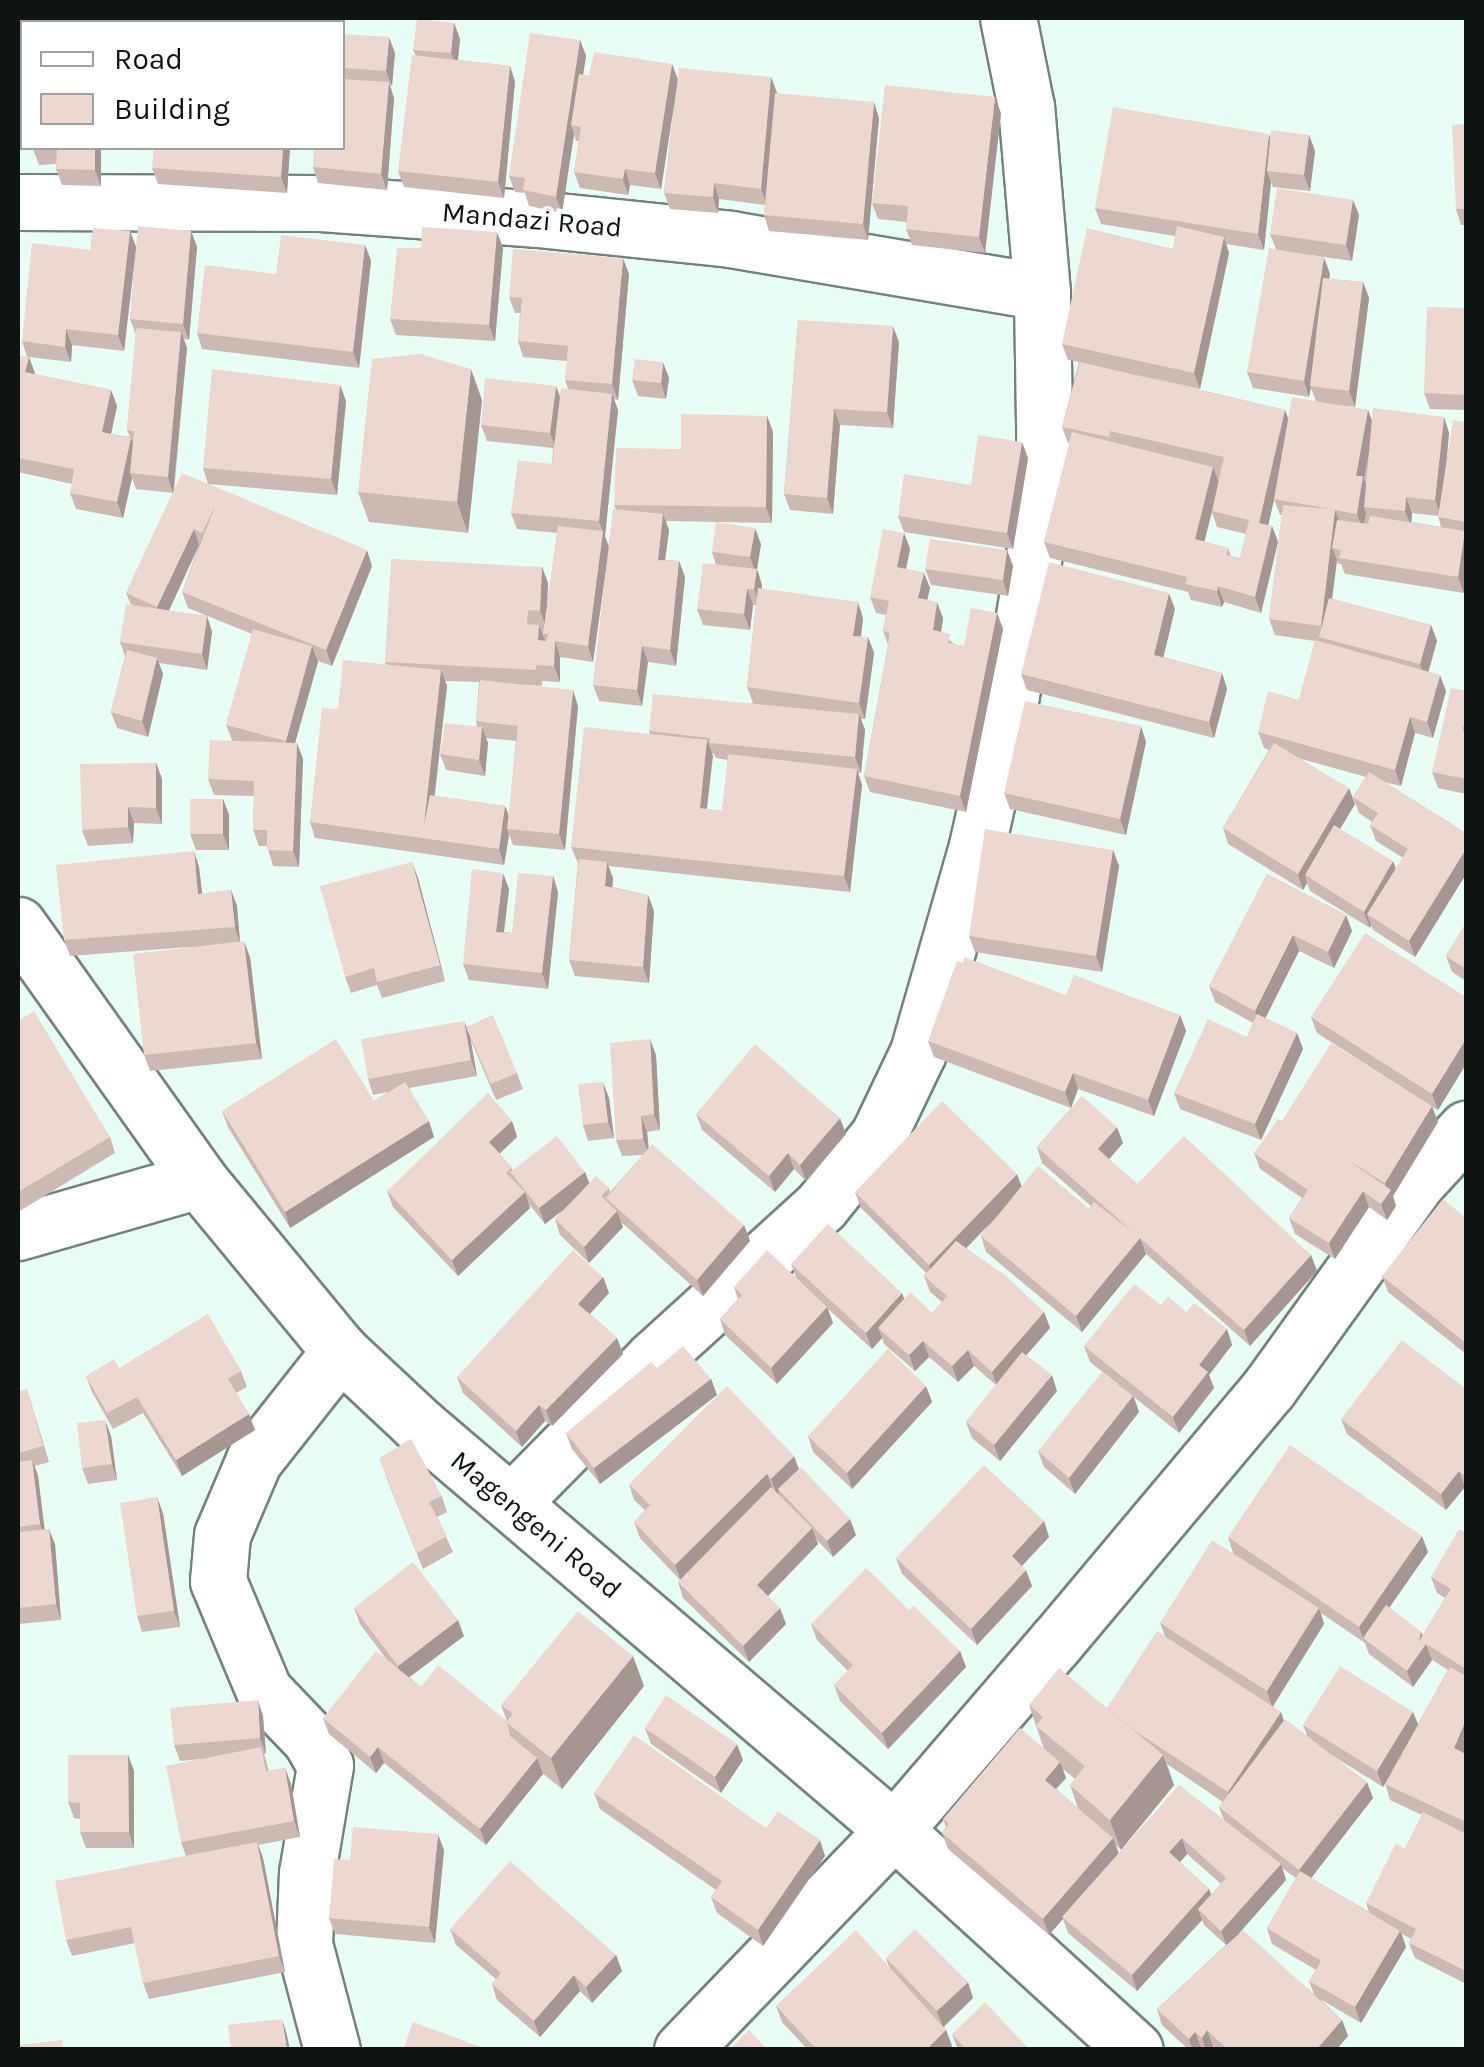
<!DOCTYPE html>
<style>
body{margin:0}
#map{position:relative;width:1484px;height:2067px;overflow:hidden;background:#e8fdf4;font-family:Karla,sans-serif}
div>[style]{position:absolute}
.roads{filter:drop-shadow(2px 0 #71847b) drop-shadow(-2px 0 #71847b) drop-shadow(0 2px #71847b) drop-shadow(0 -2px #71847b)}
.minor>*{height:55px;margin:-27.5px;padding:0 27.5px;transform-origin:27.5px;border-radius:27.5px;background:#fff}
.wall>*{inset:0;background:#ccb9b4}
.shaded-wall>*{inset:0;background:#a69692}
.building>*{inset:0;background:#edd7d1}
span{translate:-50% -50%;white-space:nowrap;text-align:center;line-height:1.15;-webkit-text-stroke:10px #fff;paint-order:stroke}
.street-label{font-size:28px;color:#0d1411}
.frame{position:absolute;inset:0;border:20px solid #0d1411;pointer-events:none}
.legend{position:absolute;left:20px;top:20px;width:325px;height:130px;box-sizing:border-box;background:#fff;border:2px solid #9ea1a0;margin:0;padding:12px 18px;list-style:none;font-size:30px;color:#0d1411}
.legend li{display:flex;align-items:center;gap:20px;height:50px}
.legend b{width:50px;border:2px solid #9ea1a0}
</style>
<div id="map">
<div class="roads">
<div class="minor">
<i style="left:18px;top:202px;width:303px;rotate:0.2deg"></i>
<i style="left:321px;top:203px;width:218px;rotate:4.2deg"></i>
<i style="left:538px;top:219px;width:193px;rotate:5.9deg"></i>
<i style="left:730px;top:239px;width:316px;rotate:9.6deg"></i>
<i style="left:18px;top:925px;width:313px;rotate:54.6deg"></i>
<i style="left:199px;top:1180px;width:222px;rotate:50.5deg"></i>
<i style="left:340px;top:1351px;width:108px;rotate:43.1deg"></i>
<i style="left:419px;top:1425px;width:624px;rotate:40.45deg"></i>
<i style="left:894px;top:1830px;width:326px;rotate:42.4deg"></i>
<i style="left:18px;top:1232px;width:188px;rotate:-16deg"></i>
<i style="left:511px;top:1503px;width:204px;rotate:-45.4deg"></i>
<i style="left:654px;top:1358px;width:226px;rotate:-42.3deg"></i>
<i style="left:821px;top:1206px;width:90px;rotate:-50.8deg"></i>
<i style="left:878px;top:1136px;width:93px;rotate:-64.5deg"></i>
<i style="left:918px;top:1052px;width:210px;rotate:-74deg"></i>
<i style="left:976px;top:850px;width:159px;rotate:-77.3deg"></i>
<i style="left:1011px;top:695px;width:211px;rotate:-80.7deg"></i>
<i style="left:1045px;top:487px;width:195px;rotate:-90.9deg"></i>
<i style="left:1042px;top:292px;width:186px;rotate:-94.9deg"></i>
<i style="left:1026px;top:107px;width:91px;rotate:-101.4deg"></i>
<i style="left:332px;top:2050px;width:110px;rotate:-104.8deg"></i>
<i style="left:304px;top:1944px;width:71px;rotate:-87.6deg"></i>
<i style="left:307px;top:1873px;width:109px;rotate:-80.5deg"></i>
<i style="left:325px;top:1765px;width:30px;rotate:-120deg"></i>
<i style="left:310px;top:1739px;width:66px;rotate:-133.8deg"></i>
<i style="left:264px;top:1691px;width:119px;rotate:-112.7deg"></i>
<i style="left:218px;top:1581px;width:46px;rotate:-85deg"></i>
<i style="left:222px;top:1535px;width:82px;rotate:-66.9deg"></i>
<i style="left:254px;top:1460px;width:139px;rotate:-51.7deg"></i>
<i style="left:682px;top:2050px;width:306px;rotate:-46.1deg"></i>
<i style="left:894px;top:1830px;width:247px;rotate:-49.3deg"></i>
<i style="left:1055px;top:1643px;width:333px;rotate:-50deg"></i>
<i style="left:1269px;top:1388px;width:255px;rotate:-54.3deg"></i>
<i style="left:1418px;top:1181px;width:71px;rotate:-47.3deg"></i>
</div>
</div>
<div class="wall">
<i style="clip-path:polygon(454px 23px,460px 39px,458px 60px,510px 66px,515px 82px,504px 198px,404px 187px,398px 171px,416px 56px,413px 50px)"></i>
<i style="clip-path:polygon(580px 40px,586px 56px,583px 75px,589px 76px,672px 64px,678px 79px,771px 77px,777px 93px,879px 118px,868px 240px,769px 231px,764px 215px,765px 205px,719px 199px,718px 213px,670px 209px,664px 193px,676px 90px,661px 189px,630px 185px,628px 195px,580px 188px,574px 172px,579px 141px,576px 141px,574px 134px,562px 213px,529px 206px,525px 193px,515px 192px,509px 176px)"></i>
<i style="clip-path:polygon(395px 53px,390px 87px,394px 98px,387px 190px,318px 183px,313px 167px,342px 148px,342px 68px)"></i>
<i style="clip-path:polygon(1001px 113px,985px 253px,912px 245px,906px 229px,907px 222px,878px 219px,872px 203px)"></i>
<i style="clip-path:polygon(1466px 124px,1466px 225px,1461px 225px,1456px 209px)"></i>
<i style="clip-path:polygon(evenodd,1309px 135px,1315px 151px,1310px 191px,1273px 187px,1271px 182px,1264px 250px,1226px 244px,1229px 253px,1200px 389px,1133px 374px,1285px 410px,1288px 419px,1316px 401px,1311px 388px,1309px 397px,1253px 388px,1247px 372px,1276px 249px,1270px 234px,1353px 200px,1359px 215px,1352px 261px,1296px 253px,1324px 258px,1330px 274px,1329px 279px,1363px 282px,1369px 298px,1355px 407px,1339px 405px,1368px 410px,1372px 421px,1444px 417px,1449px 433px,1447px 458px,1466px 422px,1466px 577px,1464px 593px,1345px 574px,1341px 564px,1338px 564px,1337px 560px,1332px 599px,1431px 625px,1437px 641px,1428px 672px,1446px 691px,1433px 738px,1415px 733px,1401px 786px,1384px 782px,1466px 833px,1466px 874px,1415px 957px,1373px 930px,1371px 925px,1370px 928px,1310px 891px,1307px 883px,1303px 890px,1228px 844px,1223px 828px,1269px 750px,1264px 748px,1258px 732px,1299px 700px,1315px 641px,1275px 635px,1269px 619px,1282px 515px,1280px 515px,1274px 499px,1268px 525px,1272px 526px,1278px 542px,1261px 613px,1224px 602px,1222px 607px,1191px 600px,1188px 592px,1050px 558px,1044px 542px,1070px 443px,1068px 443px,1062px 427px,1079px 362px,1068px 360px,1062px 344px,1173px 249px,1175px 236px,1101px 224px,1095px 208px,1270px 139px,1309px 135px,1212px 512px,1217px 527px,1246px 534px,1240px 558px,1231px 556px,1228px 548px,1204px 542px,1212px 512px,1309px 135px,1412px 513px,1438px 516px,1441px 527px,1411px 522px,1412px 513px,1309px 135px,1298px 758px,1366px 777px,1353px 797px,1359px 813px,1372px 822px,1370px 825px,1376px 841px,1403px 858px,1396px 869px,1340px 829px,1355px 804px,1298px 758px)"></i>
<i style="clip-path:polygon(101px 148px,101px 186px,62px 185px,56px 169px,56px 164px,39px 165px,33px 149px)"></i>
<i style="clip-path:polygon(290px 148px,287px 193px,158px 184px,152px 168px)"></i>
<i style="clip-path:polygon(evenodd,130px 231px,136px 247px,191px 231px,197px 247px,189px 340px,184px 339px,187px 348px,174px 492px,372px 566px,332px 666px,318px 661px,295px 743px,303px 759px,299px 867px,273px 866px,267px 846px,259px 846px,253px 830px,254px 796px,214px 795px,208px 779px,232px 740px,226px 725px,252px 634px,188px 608px,182px 592px,199px 545px,169px 611px,207px 616px,212px 632px,207px 670px,159px 663px,163px 674px,148px 737px,117px 728px,111px 712px,125px 656px,120px 642px,131px 605px,126px 593px,173px 493px,136px 489px,132px 478px,123px 518px,76px 509px,70px 493px,72px 484px,18px 472px,18px 355px,27px 357px,22px 341px,90px 250px,130px 231px,136px 250px,130px 319px,136px 335px,127px 430px,130px 437px,111px 434px,117px 406px,111px 390px,34px 374px,29px 357px,71px 362px,72px 345px,124px 351px,136px 250px)"></i>
<i style="clip-path:polygon(497px 232px,503px 248px,495px 341px,396px 335px,390px 319px)"></i>
<i style="clip-path:polygon(365px 245px,371px 261px,359px 368px,202px 349px,197px 333px)"></i>
<i style="clip-path:polygon(evenodd,629px 274px,618px 400px,614px 399px,618px 410px,605px 536px,608px 547px,616px 510px,614px 505px,681px 449px,767px 416px,773px 432px,772px 523px,666px 521px,669px 530px,665px 560px,679px 561px,685px 577px,676px 666px,648px 662px,642px 706px,599px 701px,593px 685px,608px 555px,593px 662px,560px 657px,560px 682px,542px 681px,542px 686px,523px 685px,578px 706px,565px 850px,513px 845px,509px 834px,504px 865px,315px 838px,310px 822px,338px 709px,386px 665px,385px 662px,542px 567px,548px 583px,547px 608px,557px 533px,517px 529px,511px 513px,552px 464px,553px 448px,487px 441px,481px 425px,560px 396px,568px 389px,565px 380px,567px 361px,523px 357px,518px 341px,520px 313px,515px 313px,509px 297px,629px 274px,445px 681px,479px 682px,476px 721px,477px 726px,440px 754px,446px 770px,485px 776px,488px 743px,486px 738px,516px 741px,509px 816px,505px 806px,435px 796px,447px 686px,445px 681px)"></i>
<i style="clip-path:polygon(1466px 308px,1466px 410px,1430px 409px,1424px 393px)"></i>
<i style="clip-path:polygon(798px 320px,899px 342px,893px 428px,840px 425px,833px 514px,790px 510px,784px 494px)"></i>
<i style="clip-path:polygon(669px 378px,666px 399px,638px 396px,632px 380px)"></i>
<i style="clip-path:polygon(340px 385px,346px 401px,337px 495px,208px 484px,203px 468px)"></i>
<i style="clip-path:polygon(482px 400px,468px 533px,369px 522px,358px 492px)"></i>
<i style="clip-path:polygon(1028px 458px,1013px 549px,904px 532px,898px 516px,971px 485px)"></i>
<i style="clip-path:polygon(904px 533px,910px 549px,906px 569px,924px 573px,930px 588px,927px 600px,943px 618px,941px 632px,954px 644px,964px 646px,997px 613px,1003px 629px,966px 812px,870px 792px,864px 776px,888px 645px,883px 631px,886px 615px,876px 613px,870px 597px)"></i>
<i style="clip-path:polygon(evenodd,761px 544px,757px 569px,762px 585px,762px 589px,863px 618px,861px 637px,868px 637px,874px 653px,865px 719px,861px 719px,865px 730px,861px 773px,858px 773px,862px 785px,850px 892px,608px 866px,613px 878px,612px 887px,648px 895px,654px 911px,649px 983px,575px 976px,569px 960px,578px 863px,571px 847px,650px 734px,649px 731px,753px 703px,747px 687px,756px 605px,753px 605px,750px 630px,703px 625px,697px 609px,716px 565px,712px 552px,761px 544px,712px 753px,714px 754px,716px 758px,728px 760px,722px 811px,707px 809px,712px 753px)"></i>
<i style="clip-path:polygon(1007px 550px,1013px 566px,1008px 596px,931px 585px,925px 569px)"></i>
<i style="clip-path:polygon(1175px 609px,1163px 657px,1222px 673px,1227px 689px,1214px 738px,1027px 690px,1021px 674px)"></i>
<i style="clip-path:polygon(1466px 691px,1466px 794px,1438px 788px,1432px 772px)"></i>
<i style="clip-path:polygon(1146px 742px,1126px 835px,1010px 809px,1004px 793px)"></i>
<i style="clip-path:polygon(156px 763px,162px 779px,162px 824px,134px 823px,133px 843px,88px 846px,82px 830px)"></i>
<i style="clip-path:polygon(223px 799px,229px 815px,229px 850px,196px 850px,190px 834px)"></i>
<i style="clip-path:polygon(1113px 850px,1119px 866px,1102px 972px,975px 952px,969px 936px)"></i>
<i style="clip-path:polygon(199px 867px,202px 894px,231px 890px,237px 906px,240px 942px,250px 957px,262px 1059px,150px 1071px,144px 1055px,189px 947px,70px 956px,64px 940px)"></i>
<i style="clip-path:polygon(1267px 874px,1346px 915px,1352px 931px,1334px 968px,1299px 951px,1265px 1018px,1297px 1033px,1303px 1049px,1261px 1140px,1180px 1109px,1174px 1093px,1247px 1037px,1253px 1023px,1215px 1002px,1209px 986px)"></i>
<i style="clip-path:polygon(553px 876px,558px 892px,548px 989px,469px 980px,463px 964px,509px 889px,504px 932px,512px 933px)"></i>
<i style="clip-path:polygon(418px 878px,445px 981px,382px 998px,377px 985px,351px 993px,345px 977px)"></i>
<i style="clip-path:polygon(1466px 923px,1466px 981px,1452px 972px,1446px 956px)"></i>
<i style="clip-path:polygon(1066px 995px,1180px 1015px,1186px 1031px,1154px 1116px,1078px 1089px,1071px 1107px,1123px 1143px,1109px 1159px,1137px 1184px,1311px 1255px,1317px 1271px,1250px 1346px,1146px 1254px,1082px 1332px,986px 1252px,981px 1236px,991px 1222px,966px 1248px,1044px 1312px,1050px 1328px,1026px 1355px,1057px 1391px,1000px 1461px,972px 1438px,966px 1422px,996px 1385px,974px 1366px,958px 1382px,929px 1357px,915px 1371px,884px 1344px,882px 1338px,872px 1349px,828px 1309px,833px 1323px,777px 1384px,725px 1335px,720px 1319px,738px 1299px,734px 1287px,796px 1277px,791px 1264px,904px 1299px,932px 1313px,942px 1302px,930px 1292px,924px 1276px,926px 1273px,861px 1208px,855px 1192px,1021px 1186px,1089px 1209px,1091px 1206px,1042px 1163px,1037px 1147px,1071px 1108px,934px 1057px,928px 1041px)"></i>
<i style="clip-path:polygon(1466px 997px,1466px 1064px,1438px 1110px,1432px 1107px,1438px 1122px,1393px 1196px,1396px 1206px,1387px 1220px,1369px 1207px,1335px 1259px,1295px 1234px,1289px 1218px,1302px 1198px,1260px 1169px,1254px 1153px,1282px 1121px,1403px 1088px,1317px 1033px,1311px 1017px)"></i>
<i style="clip-path:polygon(18px 1021px,110px 1137px,115px 1153px,18px 1212px)"></i>
<i style="clip-path:polygon(466px 1027px,517px 1073px,523px 1089px,496px 1100px,470px 1038px,477px 1076px,409px 1088px,434px 1137px,290px 1228px,228px 1127px,222px 1111px,374px 1101px,388px 1092px,373px 1095px,368px 1079px)"></i>
<i style="clip-path:polygon(656px 1055px,660px 1130px,647px 1132px,649px 1148px,744px 1225px,750px 1241px,703px 1296px,620px 1221px,623px 1227px,589px 1263px,560px 1235px,555px 1219px,563px 1210px,545px 1224px,529px 1204px,530px 1208px,458px 1276px,393px 1207px,387px 1191px,512px 1121px,517px 1137px,499px 1154px,513px 1170px,585px 1172px,589px 1183px,609px 1188px,610px 1192px,643px 1155px,622px 1156px,616px 1140px)"></i>
<i style="clip-path:polygon(609px 1098px,614px 1138px,588px 1141px,583px 1125px)"></i>
<i style="clip-path:polygon(696px 1114px,846px 1134px,806px 1181px,794px 1169px,775px 1192px,702px 1130px)"></i>
<i style="clip-path:polygon(1466px 1218px,1466px 1354px,1388px 1292px,1382px 1276px)"></i>
<i style="clip-path:polygon(603px 1277px,609px 1293px,590px 1314px,617px 1338px,623px 1354px,552px 1426px,545px 1421px,522px 1447px,463px 1393px,457px 1377px)"></i>
<i style="clip-path:polygon(1161px 1305px,1186px 1312px,1227px 1329px,1232px 1345px,1209px 1375px,1214px 1388px,1179px 1433px,1134px 1397px,1139px 1412px,1075px 1494px,1044px 1467px,1038px 1451px,1118px 1384px,1090px 1362px,1084px 1346px)"></i>
<i style="clip-path:polygon(119px 1368px,241px 1371px,247px 1387px,236px 1393px,255px 1430px,182px 1476px,143px 1413px,113px 1429px,92px 1392px,86px 1376px)"></i>
<i style="clip-path:polygon(711px 1379px,717px 1395px,600px 1484px,572px 1449px,566px 1433px)"></i>
<i style="clip-path:polygon(926px 1386px,932px 1402px,852px 1489px,813px 1452px,808px 1436px)"></i>
<i style="clip-path:polygon(27px 1389px,49px 1462px,35px 1466px,38px 1476px,44px 1529px,55px 1544px,61px 1620px,18px 1624px,18px 1392px)"></i>
<i style="clip-path:polygon(1466px 1389px,1466px 1488px,1465px 1487px,1446px 1510px,1347px 1434px,1341px 1419px)"></i>
<i style="clip-path:polygon(111px 1436px,117px 1480px,88px 1484px,82px 1468px)"></i>
<i style="clip-path:polygon(799px 1469px,856px 1535px,833px 1557px,816px 1539px,818px 1544px,768px 1596px,786px 1624px,749px 1662px,683px 1598px,678px 1582px,680px 1580px,640px 1538px,634px 1522px,645px 1510px,634px 1500px,629px 1484px)"></i>
<i style="clip-path:polygon(385px 1474px,442px 1496px,447px 1512px,437px 1517px,453px 1552px,423px 1569px)"></i>
<i style="clip-path:polygon(163px 1513px,180px 1627px,142px 1632px,137px 1616px)"></i>
<i style="clip-path:polygon(1044px 1521px,1049px 1537px,1022px 1566px,1032px 1586px,977px 1645px,902px 1574px,896px 1558px)"></i>
<i style="clip-path:polygon(evenodd,1466px 1533px,1466px 1749px,1465px 1753px,1466px 1754px,1466px 1984px,1415px 1958px,1409px 1943px,1411px 1939px,1402px 1934px,1406px 1947px,1361px 2023px,1320px 1999px,1342px 2020px,1348px 2036px,1336px 2050px,1216px 2050px,1213px 2046px,1211px 2050px,1203px 2050px,1201px 2048px,1200px 2050px,1189px 2050px,1162px 2025px,1157px 2009px,1226px 1945px,1204px 1925px,1202px 1920px,1137px 1991px,1068px 1933px,1063px 1919px,1049px 1935px,948px 1849px,942px 1833px,946px 1827px,943px 1819px,1044px 1749px,1029px 1705px,1107px 1708px,1165px 1636px,1160px 1623px,1233px 1553px,1228px 1537px,1428px 1552px,1389px 1608px,1421px 1632px,1423px 1635px,1445px 1598px,1437px 1593px,1431px 1577px,1466px 1533px,1321px 1613px,1365px 1643px,1369px 1654px,1413px 1687px,1432px 1660px,1448px 1670px,1418px 1724px,1413px 1712px,1303px 1725px,1307px 1736px,1284px 1721px,1281px 1712px,1273px 1707px,1324px 1624px,1321px 1613px,1466px 1533px,1333px 1756px,1383px 1787px,1385px 1783px,1390px 1800px,1422px 1815px,1405px 1849px,1366px 1903px,1369px 1912px,1311px 1878px,1373px 1798px,1333px 1756px,1466px 1533px,1167px 1764px,1223px 1802px,1219px 1807px,1224px 1820px,1119px 1854px,1116px 1845px,1121px 1850px,1174px 1785px,1167px 1764px,1466px 1533px,1063px 1769px,1075px 1779px,1070px 1785px,1078px 1808px,1056px 1789px,1066px 1778px,1063px 1769px,1466px 1533px,1187px 1854px,1221px 1884px,1211px 1895px,1209px 1889px,1180px 1862px,1187px 1854px,1466px 1533px,1282px 1868px,1296px 1878px,1267px 1928px,1272px 1944px,1316px 1970px,1309px 1981px,1314px 1994px,1239px 1933px,1286px 1880px,1282px 1868px)"></i>
<i style="clip-path:polygon(354px 1608px,464px 1636px,409px 1677px,421px 1687px,507px 1721px,501px 1705px,644px 1686px,562px 1789px,542px 1773px,543px 1774px,486px 1845px,384px 1763px,376px 1773px,329px 1734px,323px 1718px,387px 1660px,360px 1624px)"></i>
<i style="clip-path:polygon(909px 1610px,960px 1651px,966px 1667px,888px 1749px,840px 1701px,834px 1685px,848px 1671px,817px 1640px,811px 1624px)"></i>
<i style="clip-path:polygon(263px 1716px,266px 1754px,264px 1754px,269px 1771px,285px 1768px,291px 1784px,300px 1837px,258px 1845px,263px 1858px,285px 1972px,149px 1999px,143px 1983px,135px 1943px,72px 1956px,66px 1940px,186px 1856px,181px 1842px,201px 1759px,180px 1761px,174px 1745px)"></i>
<i style="clip-path:polygon(645px 1728px,743px 1760px,721px 1793px,651px 1744px)"></i>
<i style="clip-path:polygon(128px 1755px,134px 1771px,134px 1848px,86px 1848px,80px 1832px,80px 1819px,74px 1818px,68px 1802px)"></i>
<i style="clip-path:polygon(594px 1793px,766px 1828px,825px 1856px,763px 1946px,717px 1913px,711px 1897px,716px 1890px,600px 1809px)"></i>
<i style="clip-path:polygon(444px 1850px,435px 1943px,335px 1934px,329px 1918px,350px 1860px)"></i>
<i style="clip-path:polygon(450px 1929px,616px 1955px,622px 1971px,592px 2003px,580px 1991px,540px 2037px,497px 2000px,492px 1984px,496px 1979px,456px 1945px)"></i>
<i style="clip-path:polygon(886px 1958px,973px 1998px,944px 2027px,946px 2030px,952px 2046px,948px 2050px,808px 2050px,782px 2022px,776px 2006px,889px 1967px)"></i>
<i style="clip-path:polygon(952px 2034px,1030px 2050px,958px 2050px)"></i>
</div>
<div class="shaded-wall">
<i style="clip-path:polygon(454px 23px,460px 39px,457px 69px,451px 53px)"></i>
<i style="clip-path:polygon(389px 37px,395px 53px,392px 87px,386px 71px)"></i>
<i style="clip-path:polygon(580px 40px,586px 56px,575px 125px,571px 125px,574px 134px,562px 213px,556px 197px)"></i>
<i style="clip-path:polygon(672px 64px,678px 80px,661px 189px,655px 173px)"></i>
<i style="clip-path:polygon(510px 66px,515px 82px,504px 198px,498px 182px)"></i>
<i style="clip-path:polygon(771px 77px,777px 93px,767px 205px,761px 189px)"></i>
<i style="clip-path:polygon(389px 82px,394px 98px,387px 190px,381px 174px)"></i>
<i style="clip-path:polygon(995px 97px,1001px 113px,985px 253px,979px 237px)"></i>
<i style="clip-path:polygon(874px 102px,879px 118px,868px 240px,863px 224px)"></i>
<i style="clip-path:polygon(1269px 134px,1274px 150px,1267px 171px,1271px 182px,1264px 250px,1258px 234px)"></i>
<i style="clip-path:polygon(1309px 135px,1315px 151px,1310px 191px,1304px 175px)"></i>
<i style="clip-path:polygon(95px 148px,101px 148px,101px 186px,95px 170px)"></i>
<i style="clip-path:polygon(283px 148px,290px 148px,287px 193px,281px 177px)"></i>
<i style="clip-path:polygon(625px 169px,630px 185px,628px 195px,623px 179px)"></i>
<i style="clip-path:polygon(714px 183px,719px 199px,718px 213px,713px 197px)"></i>
<i style="clip-path:polygon(1353px 200px,1359px 215px,1352px 261px,1346px 245px)"></i>
<i style="clip-path:polygon(130px 231px,136px 247px,124px 351px,118px 335px)"></i>
<i style="clip-path:polygon(191px 231px,197px 247px,189px 340px,183px 324px)"></i>
<i style="clip-path:polygon(497px 232px,503px 248px,495px 341px,489px 325px)"></i>
<i style="clip-path:polygon(1224px 237px,1229px 253px,1200px 389px,1194px 373px)"></i>
<i style="clip-path:polygon(365px 245px,371px 261px,359px 368px,353px 352px)"></i>
<i style="clip-path:polygon(623px 258px,629px 274px,618px 400px,612px 384px)"></i>
<i style="clip-path:polygon(1324px 258px,1330px 274px,1309px 397px,1304px 381px)"></i>
<i style="clip-path:polygon(1363px 282px,1369px 298px,1355px 407px,1349px 391px)"></i>
<i style="clip-path:polygon(893px 326px,899px 342px,893px 428px,887px 412px)"></i>
<i style="clip-path:polygon(66px 329px,72px 345px,71px 362px,65px 347px)"></i>
<i style="clip-path:polygon(181px 332px,187px 348px,173px 493px,168px 477px)"></i>
<i style="clip-path:polygon(29px 357px,35px 373px,31px 388px,25px 372px)"></i>
<i style="clip-path:polygon(663px 362px,669px 378px,666px 399px,661px 383px)"></i>
<i style="clip-path:polygon(471px 369px,482px 400px,468px 533px,457px 502px)"></i>
<i style="clip-path:polygon(340px 385px,346px 401px,337px 495px,331px 479px)"></i>
<i style="clip-path:polygon(556px 386px,562px 402px,556px 449px,550px 433px)"></i>
<i style="clip-path:polygon(111px 390px,117px 406px,108px 448px,102px 432px)"></i>
<i style="clip-path:polygon(612px 394px,618px 410px,605px 536px,609px 547px,593px 662px,588px 646px,603px 532px,599px 521px)"></i>
<i style="clip-path:polygon(834px 409px,840px 425px,833px 514px,827px 498px)"></i>
<i style="clip-path:polygon(1285px 410px,1291px 426px,1265px 539px,1259px 523px)"></i>
<i style="clip-path:polygon(1368px 410px,1374px 426px,1364px 479px,1369px 492px,1364px 507px,1366px 513px,1363px 530px,1357px 514px,1356px 476px)"></i>
<i style="clip-path:polygon(767px 416px,773px 432px,772px 523px,766px 507px)"></i>
<i style="clip-path:polygon(1444px 417px,1449px 433px,1441px 516px,1435px 500px)"></i>
<i style="clip-path:polygon(131px 438px,137px 454px,130px 473px,132px 478px,123px 518px,117px 502px)"></i>
<i style="clip-path:polygon(1022px 442px,1028px 458px,1013px 549px,1007px 533px)"></i>
<i style="clip-path:polygon(1213px 467px,1219px 483px,1201px 555px,1195px 539px)"></i>
<i style="clip-path:polygon(1406px 497px,1412px 513px,1411px 527px,1405px 511px)"></i>
<i style="clip-path:polygon(1335px 510px,1341px 526px,1332px 548px,1337px 560px,1327px 639px,1321px 626px)"></i>
<i style="clip-path:polygon(663px 514px,669px 530px,663px 576px,658px 560px)"></i>
<i style="clip-path:polygon(1272px 526px,1278px 542px,1261px 613px,1255px 597px)"></i>
<i style="clip-path:polygon(755px 528px,761px 544px,757px 569px,762px 585px,760px 605px,754px 589px,756px 573px,750px 557px)"></i>
<i style="clip-path:polygon(194px 529px,199px 545px,163px 623px,157px 607px)"></i>
<i style="clip-path:polygon(1465px 531px,1466px 577px,1464px 593px,1458px 577px)"></i>
<i style="clip-path:polygon(904px 533px,910px 549px,903px 583px,897px 567px)"></i>
<i style="clip-path:polygon(367px 550px,372px 566px,332px 666px,326px 650px)"></i>
<i style="clip-path:polygon(1007px 550px,1013px 566px,1008px 596px,1003px 580px)"></i>
<i style="clip-path:polygon(679px 561px,685px 577px,676px 666px,670px 650px)"></i>
<i style="clip-path:polygon(542px 567px,548px 583px,546px 627px,540px 611px)"></i>
<i style="clip-path:polygon(924px 573px,930px 588px,924px 614px,918px 598px)"></i>
<i style="clip-path:polygon(1218px 586px,1224px 602px,1222px 607px,1217px 591px)"></i>
<i style="clip-path:polygon(747px 589px,753px 605px,750px 630px,744px 614px)"></i>
<i style="clip-path:polygon(1169px 593px,1175px 609px,1160px 671px,1154px 655px)"></i>
<i style="clip-path:polygon(858px 602px,863px 618px,859px 652px,853px 636px)"></i>
<i style="clip-path:polygon(937px 602px,943px 618px,939px 646px,933px 630px)"></i>
<i style="clip-path:polygon(997px 613px,1003px 629px,966px 812px,960px 796px)"></i>
<i style="clip-path:polygon(207px 616px,212px 632px,207px 670px,202px 654px)"></i>
<i style="clip-path:polygon(539px 625px,545px 641px,538px 640px)"></i>
<i style="clip-path:polygon(1431px 625px,1437px 641px,1426px 680px,1420px 664px)"></i>
<i style="clip-path:polygon(868px 637px,874px 653px,865px 719px,859px 703px)"></i>
<i style="clip-path:polygon(555px 641px,560px 657px,560px 682px,554px 666px)"></i>
<i style="clip-path:polygon(312px 646px,318px 662px,291px 757px,286px 741px)"></i>
<i style="clip-path:polygon(642px 646px,648px 662px,642px 706px,637px 690px)"></i>
<i style="clip-path:polygon(157px 658px,163px 674px,148px 737px,142px 721px)"></i>
<i style="clip-path:polygon(441px 670px,447px 686px,429px 841px,424px 825px)"></i>
<i style="clip-path:polygon(1222px 673px,1227px 689px,1214px 738px,1209px 722px)"></i>
<i style="clip-path:polygon(1440px 675px,1446px 691px,1433px 738px,1427px 722px)"></i>
<i style="clip-path:polygon(573px 690px,578px 706px,565px 850px,559px 834px)"></i>
<i style="clip-path:polygon(859px 714px,865px 730px,861px 773px,855px 757px)"></i>
<i style="clip-path:polygon(1410px 717px,1415px 733px,1401px 786px,1395px 770px)"></i>
<i style="clip-path:polygon(1141px 726px,1146px 742px,1126px 835px,1120px 819px)"></i>
<i style="clip-path:polygon(482px 727px,488px 743px,485px 776px,479px 760px)"></i>
<i style="clip-path:polygon(707px 740px,713px 756px,705px 824px,700px 808px)"></i>
<i style="clip-path:polygon(297px 743px,303px 759px,299px 867px,293px 851px)"></i>
<i style="clip-path:polygon(156px 763px,162px 779px,162px 824px,156px 808px)"></i>
<i style="clip-path:polygon(857px 769px,862px 785px,850px 892px,844px 876px)"></i>
<i style="clip-path:polygon(1349px 788px,1355px 804px,1310px 879px,1305px 875px,1307px 883px,1303px 890px,1298px 874px)"></i>
<i style="clip-path:polygon(223px 799px,229px 815px,229px 850px,223px 834px)"></i>
<i style="clip-path:polygon(505px 806px,511px 822px,507px 829px,509px 835px,504px 865px,499px 849px)"></i>
<i style="clip-path:polygon(128px 807px,134px 823px,133px 843px,128px 827px)"></i>
<i style="clip-path:polygon(1466px 849px,1466px 874px,1415px 957px,1409px 941px)"></i>
<i style="clip-path:polygon(1113px 850px,1119px 866px,1102px 972px,1096px 956px)"></i>
<i style="clip-path:polygon(194px 851px,199px 867px,204px 910px,198px 894px)"></i>
<i style="clip-path:polygon(1393px 861px,1399px 877px,1367px 914px,1371px 925px,1370px 928px,1364px 912px)"></i>
<i style="clip-path:polygon(412px 862px,418px 878px,445px 981px,440px 965px)"></i>
<i style="clip-path:polygon(607px 862px,613px 878px,611px 902px,605px 886px)"></i>
<i style="clip-path:polygon(503px 873px,509px 889px,502px 947px,496px 932px)"></i>
<i style="clip-path:polygon(553px 876px,558px 892px,548px 989px,542px 973px)"></i>
<i style="clip-path:polygon(231px 890px,237px 906px,240px 943px,235px 927px)"></i>
<i style="clip-path:polygon(648px 895px,654px 911px,649px 983px,643px 967px)"></i>
<i style="clip-path:polygon(1346px 915px,1352px 931px,1334px 968px,1328px 952px)"></i>
<i style="clip-path:polygon(1293px 935px,1299px 951px,1261px 1027px,1255px 1011px)"></i>
<i style="clip-path:polygon(244px 941px,250px 957px,262px 1059px,256px 1043px)"></i>
<i style="clip-path:polygon(1180px 1015px,1186px 1031px,1154px 1116px,1148px 1100px)"></i>
<i style="clip-path:polygon(464px 1021px,470px 1036px,477px 1076px,471px 1060px)"></i>
<i style="clip-path:polygon(1297px 1033px,1303px 1049px,1261px 1140px,1255px 1124px)"></i>
<i style="clip-path:polygon(650px 1039px,656px 1055px,660px 1130px,654px 1114px)"></i>
<i style="clip-path:polygon(1466px 1039px,1466px 1064px,1438px 1110px,1432px 1094px)"></i>
<i style="clip-path:polygon(1073px 1073px,1078px 1089px,1071px 1108px,1065px 1092px)"></i>
<i style="clip-path:polygon(603px 1082px,609px 1098px,614px 1138px,608px 1122px)"></i>
<i style="clip-path:polygon(1432px 1106px,1438px 1122px,1393px 1196px,1396px 1206px,1387px 1220px,1381px 1204px,1389px 1193px,1385px 1183px)"></i>
<i style="clip-path:polygon(641px 1116px,647px 1132px,649px 1155px,643px 1139px)"></i>
<i style="clip-path:polygon(840px 1118px,846px 1134px,806px 1181px,800px 1165px)"></i>
<i style="clip-path:polygon(429px 1121px,434px 1137px,290px 1228px,285px 1212px)"></i>
<i style="clip-path:polygon(512px 1121px,517px 1137px,495px 1158px,489px 1142px)"></i>
<i style="clip-path:polygon(1117px 1127px,1123px 1143px,1104px 1165px,1098px 1149px)"></i>
<i style="clip-path:polygon(788px 1153px,794px 1169px,775px 1192px,769px 1176px)"></i>
<i style="clip-path:polygon(585px 1172px,591px 1188px,545px 1224px,539px 1208px)"></i>
<i style="clip-path:polygon(1017px 1174px,1023px 1190px,934px 1281px,929px 1265px)"></i>
<i style="clip-path:polygon(1363px 1191px,1369px 1207px,1335px 1259px,1329px 1243px)"></i>
<i style="clip-path:polygon(525px 1192px,530px 1208px,458px 1276px,452px 1260px)"></i>
<i style="clip-path:polygon(617px 1211px,623px 1227px,589px 1263px,584px 1247px)"></i>
<i style="clip-path:polygon(744px 1225px,750px 1241px,703px 1296px,697px 1280px)"></i>
<i style="clip-path:polygon(1140px 1238px,1146px 1254px,1082px 1332px,1076px 1316px)"></i>
<i style="clip-path:polygon(1311px 1255px,1317px 1271px,1250px 1346px,1244px 1330px)"></i>
<i style="clip-path:polygon(603px 1277px,609px 1293px,584px 1320px,578px 1304px)"></i>
<i style="clip-path:polygon(902px 1293px,908px 1309px,878px 1328px,882px 1338px,872px 1349px,866px 1333px)"></i>
<i style="clip-path:polygon(827px 1307px,833px 1323px,777px 1384px,771px 1368px)"></i>
<i style="clip-path:polygon(1044px 1312px,1050px 1328px,998px 1388px,992px 1372px)"></i>
<i style="clip-path:polygon(1227px 1329px,1232px 1345px,1209px 1375px,1214px 1388px,1179px 1433px,1173px 1417px,1199px 1365px)"></i>
<i style="clip-path:polygon(617px 1338px,623px 1354px,552px 1426px,546px 1410px)"></i>
<i style="clip-path:polygon(923px 1341px,929px 1357px,915px 1371px,909px 1355px)"></i>
<i style="clip-path:polygon(968px 1350px,974px 1366px,958px 1382px,952px 1366px)"></i>
<i style="clip-path:polygon(1052px 1375px,1057px 1391px,1000px 1461px,994px 1445px)"></i>
<i style="clip-path:polygon(711px 1379px,717px 1395px,600px 1484px,594px 1468px)"></i>
<i style="clip-path:polygon(926px 1386px,932px 1402px,852px 1489px,847px 1473px)"></i>
<i style="clip-path:polygon(1133px 1396px,1139px 1412px,1075px 1494px,1069px 1478px)"></i>
<i style="clip-path:polygon(539px 1405px,545px 1421px,522px 1447px,516px 1431px)"></i>
<i style="clip-path:polygon(249px 1414px,255px 1430px,182px 1476px,176px 1460px)"></i>
<i style="clip-path:polygon(105px 1420px,111px 1436px,117px 1480px,112px 1464px)"></i>
<i style="clip-path:polygon(794px 1456px,800px 1472px,778px 1489px,779px 1493px,777px 1495px,771px 1479px)"></i>
<i style="clip-path:polygon(32px 1460px,38px 1476px,46px 1540px,40px 1524px)"></i>
<i style="clip-path:polygon(1459px 1471px,1465px 1487px,1446px 1510px,1441px 1494px)"></i>
<i style="clip-path:polygon(767px 1474px,773px 1490px,681px 1581px,675px 1565px)"></i>
<i style="clip-path:polygon(157px 1497px,163px 1513px,180px 1627px,174px 1611px)"></i>
<i style="clip-path:polygon(850px 1519px,856px 1535px,833px 1557px,827px 1541px)"></i>
<i style="clip-path:polygon(1044px 1521px,1049px 1537px,1017px 1571px,1012px 1556px)"></i>
<i style="clip-path:polygon(812px 1528px,818px 1544px,763px 1601px,757px 1585px)"></i>
<i style="clip-path:polygon(49px 1529px,55px 1544px,61px 1620px,56px 1604px)"></i>
<i style="clip-path:polygon(1422px 1536px,1428px 1552px,1366px 1641px,1363px 1638px,1365px 1643px,1359px 1627px)"></i>
<i style="clip-path:polygon(1026px 1570px,1032px 1586px,977px 1645px,971px 1629px)"></i>
<i style="clip-path:polygon(780px 1608px,786px 1624px,749px 1662px,743px 1646px)"></i>
<i style="clip-path:polygon(1319px 1608px,1324px 1624px,1272px 1707px,1267px 1691px)"></i>
<i style="clip-path:polygon(458px 1620px,464px 1636px,403px 1682px,398px 1666px)"></i>
<i style="clip-path:polygon(1421px 1632px,1432px 1660px,1413px 1687px,1407px 1671px)"></i>
<i style="clip-path:polygon(960px 1651px,966px 1667px,888px 1749px,882px 1733px)"></i>
<i style="clip-path:polygon(633px 1656px,644px 1686px,562px 1789px,551px 1758px)"></i>
<i style="clip-path:polygon(258px 1700px,263px 1716px,266px 1754px,260px 1738px)"></i>
<i style="clip-path:polygon(1281px 1712px,1286px 1728px,1233px 1808px,1228px 1792px)"></i>
<i style="clip-path:polygon(1413px 1712px,1419px 1728px,1383px 1787px,1377px 1771px)"></i>
<i style="clip-path:polygon(1466px 1720px,1466px 1740px,1463px 1738px,1466px 1749px,1459px 1764px,1454px 1748px)"></i>
<i style="clip-path:polygon(737px 1744px,743px 1760px,721px 1793px,715px 1777px)"></i>
<i style="clip-path:polygon(378px 1747px,384px 1763px,376px 1773px,370px 1757px)"></i>
<i style="clip-path:polygon(128px 1755px,134px 1771px,134px 1848px,129px 1832px)"></i>
<i style="clip-path:polygon(1163px 1755px,1174px 1785px,1121px 1850px,1110px 1820px)"></i>
<i style="clip-path:polygon(537px 1758px,543px 1774px,486px 1845px,480px 1829px)"></i>
<i style="clip-path:polygon(1060px 1762px,1066px 1778px,1050px 1795px,1045px 1780px)"></i>
<i style="clip-path:polygon(285px 1768px,291px 1784px,300px 1837px,294px 1821px)"></i>
<i style="clip-path:polygon(1367px 1782px,1373px 1798px,1305px 1886px,1299px 1870px)"></i>
<i style="clip-path:polygon(438px 1834px,444px 1850px,435px 1943px,429px 1927px)"></i>
<i style="clip-path:polygon(1113px 1838px,1119px 1854px,1049px 1935px,1043px 1919px)"></i>
<i style="clip-path:polygon(1182px 1838px,1187px 1854px,1175px 1868px,1169px 1852px)"></i>
<i style="clip-path:polygon(820px 1840px,825px 1856px,763px 1946px,758px 1930px)"></i>
<i style="clip-path:polygon(257px 1842px,263px 1858px,285px 1972px,279px 1956px)"></i>
<i style="clip-path:polygon(1281px 1864px,1286px 1880px,1227px 1947px,1221px 1931px)"></i>
<i style="clip-path:polygon(1209px 1889px,1215px 1905px,1198px 1909px,1202px 1920px,1137px 1991px,1132px 1975px)"></i>
<i style="clip-path:polygon(1400px 1931px,1406px 1947px,1361px 2023px,1355px 2007px)"></i>
<i style="clip-path:polygon(616px 1955px,622px 1971px,592px 2003px,586px 1987px)"></i>
<i style="clip-path:polygon(574px 1975px,580px 1991px,540px 2037px,534px 2021px)"></i>
<i style="clip-path:polygon(968px 1982px,973px 1998px,943px 2027px,937px 2011px)"></i>
<i style="clip-path:polygon(282px 2019px,287px 2035px,290px 2050px,287px 2050px)"></i>
<i style="clip-path:polygon(1342px 2020px,1348px 2036px,1336px 2050px,1316px 2050px)"></i>
<i style="clip-path:polygon(946px 2030px,952px 2046px,948px 2050px,926px 2050px)"></i>
<i style="clip-path:polygon(1207px 2030px,1213px 2046px,1211px 2050px,1206px 2050px,1202px 2038px)"></i>
<i style="clip-path:polygon(1195px 2032px,1201px 2048px,1200px 2050px,1193px 2050px,1189px 2039px)"></i>
</div>
<div class="building">
<i style="clip-path:polygon(417px 19px,454px 23px,451px 53px,413px 50px)"></i>
<i style="clip-path:polygon(530px 33px,580px 40px,556px 197px,523px 190px,525px 178px,509px 176px)"></i>
<i style="clip-path:polygon(342px 34px,389px 37px,386px 71px,342px 68px)"></i>
<i style="clip-path:polygon(594px 52px,672px 64px,655px 173px,625px 169px,623px 179px,574px 172px,581px 127px,571px 125px,579px 74px,589px 76px)"></i>
<i style="clip-path:polygon(412px 55px,510px 66px,498px 182px,398px 171px)"></i>
<i style="clip-path:polygon(679px 68px,771px 77px,761px 189px,714px 183px,713px 197px,664px 193px)"></i>
<i style="clip-path:polygon(342px 79px,389px 82px,381px 174px,313px 167px,314px 148px,342px 148px)"></i>
<i style="clip-path:polygon(885px 85px,995px 97px,979px 237px,906px 229px,908px 206px,872px 203px)"></i>
<i style="clip-path:polygon(775px 93px,874px 102px,863px 224px,764px 215px)"></i>
<i style="clip-path:polygon(1113px 107px,1269px 134px,1258px 234px,1095px 208px)"></i>
<i style="clip-path:polygon(1466px 124px,1466px 209px,1456px 209px,1452px 125px)"></i>
<i style="clip-path:polygon(1271px 130px,1309px 135px,1304px 175px,1267px 171px)"></i>
<i style="clip-path:polygon(33px 148px,95px 148px,95px 170px,56px 169px,57px 148px)"></i>
<i style="clip-path:polygon(154px 148px,283px 148px,281px 177px,152px 168px)"></i>
<i style="clip-path:polygon(1277px 188px,1353px 200px,1346px 245px,1270px 234px)"></i>
<i style="clip-path:polygon(138px 226px,191px 231px,183px 324px,130px 319px)"></i>
<i style="clip-path:polygon(1177px 226px,1224px 237px,1194px 373px,1062px 344px,1087px 228px,1173px 249px)"></i>
<i style="clip-path:polygon(422px 227px,497px 232px,489px 325px,390px 319px,397px 248px,421px 248px)"></i>
<i style="clip-path:polygon(93px 228px,130px 231px,118px 335px,66px 329px,65px 347px,22px 341px,32px 243px,90px 250px)"></i>
<i style="clip-path:polygon(281px 235px,365px 245px,353px 352px,197px 333px,205px 265px,276px 274px)"></i>
<i style="clip-path:polygon(1269px 248px,1324px 258px,1304px 381px,1247px 372px)"></i>
<i style="clip-path:polygon(513px 249px,623px 258px,612px 384px,565px 380px,568px 346px,518px 341px,522px 298px,509px 297px)"></i>
<i style="clip-path:polygon(1323px 278px,1363px 282px,1349px 391px,1310px 386px)"></i>
<i style="clip-path:polygon(1427px 307px,1466px 308px,1466px 395px,1424px 393px)"></i>
<i style="clip-path:polygon(798px 320px,893px 326px,887px 412px,834px 409px,827px 498px,784px 494px)"></i>
<i style="clip-path:polygon(136px 328px,181px 332px,168px 477px,130px 473px,134px 431px,127px 430px)"></i>
<i style="clip-path:polygon(420px 354px,471px 369px,457px 502px,358px 492px,372px 359px)"></i>
<i style="clip-path:polygon(18px 355px,29px 357px,25px 372px,111px 390px,102px 432px,131px 438px,117px 502px,70px 493px,74px 469px,18px 458px)"></i>
<i style="clip-path:polygon(635px 359px,663px 362px,661px 383px,632px 380px)"></i>
<i style="clip-path:polygon(1080px 362px,1285px 410px,1259px 523px,1272px 526px,1255px 597px,1218px 586px,1217px 591px,1185px 584px,1187px 577px,1044px 542px,1072px 432px,1213px 467px,1195px 539px,1228px 548px,1226px 555px,1240px 558px,1249px 520px,1212px 511px,1224px 457px,1110px 431px,1109px 437px,1062px 427px)"></i>
<i style="clip-path:polygon(212px 369px,340px 385px,331px 479px,203px 468px)"></i>
<i style="clip-path:polygon(485px 378px,556px 386px,550px 433px,481px 425px)"></i>
<i style="clip-path:polygon(561px 388px,612px 394px,599px 521px,511px 513px,518px 460px,552px 464px)"></i>
<i style="clip-path:polygon(1292px 397px,1368px 410px,1356px 476px,1363px 476px,1357px 514px,1335px 510px,1321px 626px,1269px 619px,1283px 505px,1330px 509px,1274px 499px)"></i>
<i style="clip-path:polygon(1373px 408px,1444px 417px,1435px 500px,1406px 497px,1405px 511px,1364px 507px)"></i>
<i style="clip-path:polygon(681px 414px,767px 416px,766px 507px,614px 505px,616px 448px,681px 449px)"></i>
<i style="clip-path:polygon(1453px 420px,1466px 422px,1466px 522px,1438px 517px)"></i>
<i style="clip-path:polygon(978px 435px,1022px 442px,1007px 533px,898px 516px,904px 474px,971px 485px)"></i>
<i style="clip-path:polygon(182px 473px,367px 550px,326px 650px,182px 592px,216px 504px,202px 533px,194px 529px,157px 607px,126px 593px)"></i>
<i style="clip-path:polygon(613px 509px,663px 514px,658px 560px,679px 561px,670px 650px,642px 646px,637px 690px,593px 685px)"></i>
<i style="clip-path:polygon(1370px 516px,1465px 531px,1458px 577px,1339px 558px,1341px 550px,1332px 548px,1337px 520px,1368px 524px)"></i>
<i style="clip-path:polygon(716px 522px,755px 528px,750px 557px,712px 552px)"></i>
<i style="clip-path:polygon(558px 526px,603px 531px,588px 646px,555px 641px,554px 666px,536px 665px,536px 670px,385px 662px,391px 559px,542px 567px,540px 611px,528px 610px,527px 624px,539px 625px,538px 640px,546px 641px,548px 634px,543px 634px)"></i>
<i style="clip-path:polygon(883px 529px,904px 533px,897px 567px,924px 573px,918px 598px,937px 602px,933px 630px,950px 634px,948px 643px,964px 646px,971px 608px,997px 613px,960px 796px,864px 776px,890px 633px,883px 631px,889px 601px,870px 597px)"></i>
<i style="clip-path:polygon(930px 539px,1007px 550px,1003px 580px,925px 569px)"></i>
<i style="clip-path:polygon(1049px 562px,1169px 593px,1154px 655px,1222px 673px,1209px 722px,1021px 674px)"></i>
<i style="clip-path:polygon(703px 563px,757px 569px,754px 589px,747px 589px,744px 614px,697px 609px)"></i>
<i style="clip-path:polygon(758px 588px,858px 602px,853px 636px,868px 637px,859px 703px,747px 687px)"></i>
<i style="clip-path:polygon(1329px 598px,1431px 625px,1420px 664px,1319px 637px)"></i>
<i style="clip-path:polygon(126px 604px,207px 616px,202px 654px,120px 642px)"></i>
<i style="clip-path:polygon(253px 629px,312px 646px,286px 741px,226px 725px)"></i>
<i style="clip-path:polygon(1315px 640px,1440px 675px,1427px 722px,1410px 717px,1395px 770px,1258px 732px,1268px 691px,1299px 700px)"></i>
<i style="clip-path:polygon(127px 650px,157px 658px,142px 721px,111px 712px)"></i>
<i style="clip-path:polygon(343px 660px,441px 670px,424px 825px,430px 795px,505px 806px,499px 849px,310px 822px,322px 708px,338px 709px)"></i>
<i style="clip-path:polygon(480px 680px,573px 690px,559px 834px,507px 829px,518px 726px,476px 721px)"></i>
<i style="clip-path:polygon(1451px 688px,1466px 691px,1466px 727px,1463px 726px,1463px 731px,1466px 732px,1466px 779px,1432px 772px)"></i>
<i style="clip-path:polygon(653px 694px,859px 714px,855px 757px,710px 743px,710px 738px,649px 731px)"></i>
<i style="clip-path:polygon(1025px 701px,1141px 726px,1120px 819px,1004px 793px)"></i>
<i style="clip-path:polygon(445px 723px,482px 727px,479px 760px,440px 754px)"></i>
<i style="clip-path:polygon(584px 727px,707px 740px,700px 808px,722px 811px,728px 754px,857px 769px,844px 876px,571px 847px)"></i>
<i style="clip-path:polygon(210px 740px,297px 743px,293px 851px,267px 850px,267px 830px,253px 830px,254px 781px,208px 779px)"></i>
<i style="clip-path:polygon(1274px 743px,1349px 788px,1298px 874px,1223px 828px)"></i>
<i style="clip-path:polygon(156px 763px,156px 808px,128px 807px,128px 827px,82px 830px,80px 764px)"></i>
<i style="clip-path:polygon(1369px 772px,1466px 833px,1466px 849px,1409px 941px,1367px 914px,1408px 849px,1370px 825px,1378px 813px,1353px 797px)"></i>
<i style="clip-path:polygon(190px 799px,223px 799px,223px 834px,190px 834px)"></i>
<i style="clip-path:polygon(1334px 825px,1393px 861px,1364px 912px,1305px 875px)"></i>
<i style="clip-path:polygon(985px 829px,1113px 850px,1096px 956px,969px 936px)"></i>
<i style="clip-path:polygon(194px 851px,198px 894px,231px 890px,235px 927px,64px 940px,56px 865px)"></i>
<i style="clip-path:polygon(579px 859px,607px 862px,605px 886px,648px 895px,643px 967px,569px 960px)"></i>
<i style="clip-path:polygon(412px 862px,440px 965px,377px 982px,374px 968px,345px 977px,320px 886px)"></i>
<i style="clip-path:polygon(472px 869px,503px 873px,496px 932px,512px 933px,518px 873px,553px 876px,542px 973px,463px 964px)"></i>
<i style="clip-path:polygon(1267px 874px,1346px 915px,1328px 952px,1293px 935px,1255px 1011px,1209px 986px)"></i>
<i style="clip-path:polygon(1466px 923px,1466px 969px,1446px 956px)"></i>
<i style="clip-path:polygon(1365px 933px,1466px 997px,1466px 1039px,1432px 1094px,1311px 1017px)"></i>
<i style="clip-path:polygon(244px 941px,256px 1043px,144px 1055px,133px 954px)"></i>
<i style="clip-path:polygon(964px 957px,1066px 995px,1074px 975px,1180px 1015px,1148px 1100px,1073px 1073px,1065px 1092px,928px 1041px,957px 961px,963px 963px)"></i>
<i style="clip-path:polygon(34px 1011px,110px 1137px,18px 1192px,18px 1021px)"></i>
<i style="clip-path:polygon(1257px 1014px,1297px 1033px,1255px 1124px,1174px 1093px,1208px 1019px,1247px 1037px)"></i>
<i style="clip-path:polygon(493px 1015px,517px 1073px,491px 1084px,466px 1027px)"></i>
<i style="clip-path:polygon(464px 1021px,471px 1060px,368px 1079px,361px 1039px)"></i>
<i style="clip-path:polygon(336px 1039px,374px 1101px,405px 1082px,429px 1121px,285px 1212px,222px 1111px)"></i>
<i style="clip-path:polygon(650px 1039px,654px 1114px,641px 1116px,643px 1139px,616px 1140px,610px 1043px)"></i>
<i style="clip-path:polygon(1331px 1043px,1432px 1106px,1385px 1183px,1346px 1159px,1391px 1190px,1381px 1204px,1363px 1191px,1329px 1243px,1289px 1218px,1308px 1190px,1254px 1153px,1278px 1119px,1282px 1121px)"></i>
<i style="clip-path:polygon(755px 1044px,840px 1118px,800px 1165px,788px 1153px,769px 1176px,696px 1114px)"></i>
<i style="clip-path:polygon(603px 1082px,608px 1122px,583px 1125px,578px 1084px)"></i>
<i style="clip-path:polygon(488px 1093px,512px 1121px,489px 1142px,512px 1167px,506px 1173px,525px 1192px,452px 1260px,387px 1191px)"></i>
<i style="clip-path:polygon(1082px 1096px,1117px 1127px,1098px 1149px,1137px 1184px,1184px 1136px,1311px 1255px,1244px 1330px,1140px 1238px,1076px 1316px,981px 1236px,1038px 1166px,1089px 1209px,1094px 1202px,1134px 1233px,1037px 1147px)"></i>
<i style="clip-path:polygon(942px 1101px,1017px 1174px,929px 1265px,855px 1192px)"></i>
<i style="clip-path:polygon(557px 1136px,585px 1172px,539px 1208px,510px 1172px)"></i>
<i style="clip-path:polygon(652px 1144px,744px 1225px,697px 1280px,606px 1198px)"></i>
<i style="clip-path:polygon(596px 1176px,609px 1188px,601px 1196px,617px 1211px,584px 1247px,555px 1219px)"></i>
<i style="clip-path:polygon(1443px 1199px,1466px 1218px,1466px 1343px,1382px 1276px)"></i>
<i style="clip-path:polygon(828px 1224px,902px 1293px,866px 1333px,791px 1264px)"></i>
<i style="clip-path:polygon(956px 1241px,1005px 1275px,1044px 1312px,992px 1372px,968px 1350px,952px 1366px,923px 1341px,909px 1355px,878px 1328px,910px 1292px,932px 1313px,947px 1296px,924px 1276px)"></i>
<i style="clip-path:polygon(573px 1250px,603px 1277px,578px 1304px,617px 1338px,546px 1410px,539px 1405px,516px 1431px,457px 1377px)"></i>
<i style="clip-path:polygon(767px 1250px,827px 1307px,771px 1368px,720px 1319px,742px 1295px,734px 1287px)"></i>
<i style="clip-path:polygon(1134px 1284px,1161px 1305px,1168px 1296px,1186px 1312px,1194px 1303px,1227px 1329px,1199px 1365px,1208px 1372px,1173px 1417px,1084px 1346px)"></i>
<i style="clip-path:polygon(208px 1314px,241px 1371px,228px 1379px,249px 1414px,176px 1460px,137px 1397px,107px 1413px,86px 1376px,114px 1359px,119px 1368px)"></i>
<i style="clip-path:polygon(1402px 1340px,1466px 1389px,1466px 1477px,1459px 1471px,1441px 1494px,1341px 1419px)"></i>
<i style="clip-path:polygon(683px 1346px,711px 1379px,594px 1468px,566px 1433px,651px 1362px,657px 1368px)"></i>
<i style="clip-path:polygon(888px 1349px,926px 1386px,847px 1473px,808px 1436px)"></i>
<i style="clip-path:polygon(1022px 1352px,1052px 1375px,994px 1445px,966px 1422px)"></i>
<i style="clip-path:polygon(1102px 1372px,1133px 1396px,1069px 1478px,1038px 1451px)"></i>
<i style="clip-path:polygon(727px 1386px,794px 1456px,771px 1479px,767px 1474px,675px 1565px,634px 1522px,650px 1505px,629px 1484px)"></i>
<i style="clip-path:polygon(27px 1389px,43px 1446px,18px 1453px,18px 1392px)"></i>
<i style="clip-path:polygon(105px 1420px,112px 1464px,82px 1468px,77px 1423px)"></i>
<i style="clip-path:polygon(411px 1439px,442px 1496px,429px 1502px,447px 1536px,417px 1553px,379px 1458px)"></i>
<i style="clip-path:polygon(1290px 1445px,1422px 1536px,1359px 1627px,1228px 1537px)"></i>
<i style="clip-path:polygon(32px 1460px,40px 1524px,18px 1527px,18px 1462px)"></i>
<i style="clip-path:polygon(984px 1465px,1044px 1521px,1012px 1556px,1026px 1570px,971px 1629px,896px 1558px)"></i>
<i style="clip-path:polygon(801px 1467px,850px 1519px,827px 1541px,778px 1489px)"></i>
<i style="clip-path:polygon(771px 1487px,812px 1528px,757px 1585px,780px 1608px,743px 1646px,678px 1582px)"></i>
<i style="clip-path:polygon(157px 1497px,174px 1611px,137px 1616px,120px 1503px)"></i>
<i style="clip-path:polygon(49px 1529px,56px 1604px,18px 1608px,18px 1532px)"></i>
<i style="clip-path:polygon(1459px 1529px,1466px 1533px,1466px 1669px,1426px 1644px,1407px 1671px,1363px 1638px,1386px 1605px,1421px 1632px,1419px 1641px,1451px 1589px,1431px 1577px)"></i>
<i style="clip-path:polygon(1212px 1540px,1319px 1608px,1267px 1691px,1160px 1623px)"></i>
<i style="clip-path:polygon(413px 1562px,458px 1620px,398px 1666px,354px 1608px)"></i>
<i style="clip-path:polygon(866px 1568px,909px 1610px,914px 1606px,960px 1651px,882px 1733px,834px 1685px,853px 1665px,811px 1624px)"></i>
<i style="clip-path:polygon(578px 1611px,633px 1656px,551px 1758px,506px 1722px,513px 1714px,501px 1705px)"></i>
<i style="clip-path:polygon(1157px 1631px,1281px 1712px,1228px 1792px,1135px 1731px,1107px 1708px)"></i>
<i style="clip-path:polygon(376px 1651px,421px 1687px,438px 1665px,507px 1721px,510px 1736px,537px 1758px,480px 1829px,378px 1747px,370px 1757px,323px 1718px)"></i>
<i style="clip-path:polygon(1340px 1666px,1413px 1712px,1377px 1771px,1303px 1725px)"></i>
<i style="clip-path:polygon(1450px 1667px,1466px 1676px,1466px 1720px,1454px 1748px,1466px 1754px,1466px 1822px,1385px 1784px)"></i>
<i style="clip-path:polygon(1059px 1668px,1163px 1755px,1110px 1820px,1070px 1785px,1085px 1766px,1036px 1726px,1043px 1717px,1029px 1705px)"></i>
<i style="clip-path:polygon(666px 1695px,737px 1744px,715px 1777px,645px 1728px)"></i>
<i style="clip-path:polygon(258px 1700px,260px 1738px,174px 1745px,170px 1708px)"></i>
<i style="clip-path:polygon(1285px 1719px,1367px 1782px,1299px 1870px,1219px 1807px)"></i>
<i style="clip-path:polygon(1020px 1728px,1060px 1762px,1045px 1780px,1113px 1838px,1043px 1919px,942px 1833px,949px 1824px,943px 1819px)"></i>
<i style="clip-path:polygon(634px 1735px,766px 1828px,778px 1811px,820px 1840px,758px 1930px,711px 1897px,722px 1881px,594px 1793px)"></i>
<i style="clip-path:polygon(261px 1747px,266px 1771px,285px 1768px,294px 1821px,181px 1842px,166px 1766px)"></i>
<i style="clip-path:polygon(68px 1755px,128px 1755px,129px 1832px,80px 1832px,80px 1803px,68px 1802px)"></i>
<i style="clip-path:polygon(1179px 1785px,1281px 1864px,1221px 1931px,1198px 1909px,1226px 1878px,1182px 1838px,1169px 1852px,1209px 1889px,1132px 1975px,1062px 1917px)"></i>
<i style="clip-path:polygon(1423px 1812px,1466px 1834px,1466px 1971px,1409px 1943px,1416px 1929px,1366px 1903px,1396px 1843px,1405px 1849px)"></i>
<i style="clip-path:polygon(353px 1827px,438px 1834px,429px 1927px,329px 1918px,334px 1859px,350px 1860px)"></i>
<i style="clip-path:polygon(257px 1842px,279px 1956px,143px 1983px,131px 1927px,66px 1940px,55px 1881px)"></i>
<i style="clip-path:polygon(510px 1861px,616px 1955px,586px 1987px,574px 1975px,534px 2021px,492px 1984px,501px 1973px,450px 1929px)"></i>
<i style="clip-path:polygon(1300px 1871px,1400px 1931px,1355px 2007px,1309px 1981px,1321px 1961px,1267px 1928px)"></i>
<i style="clip-path:polygon(915px 1929px,968px 1982px,937px 2011px,886px 1958px)"></i>
<i style="clip-path:polygon(856px 1930px,946px 2030px,926px 2050px,817px 2050px,776px 2006px)"></i>
<i style="clip-path:polygon(1243px 1930px,1342px 2020px,1316px 2050px,1223px 2050px,1225px 2047px,1207px 2030px,1202px 2038px,1195px 2032px,1189px 2039px,1157px 2009px)"></i>
<i style="clip-path:polygon(985px 2002px,1030px 2050px,967px 2050px,952px 2034px)"></i>
<i style="clip-path:polygon(282px 2019px,287px 2050px,231px 2050px,228px 2025px)"></i>
<i style="clip-path:polygon(413px 2022px,489px 2050px,403px 2050px)"></i>
<i style="clip-path:polygon(749px 2030px,768px 2050px,729px 2050px)"></i>
<i style="clip-path:polygon(62px 2040px,63px 2050px,18px 2050px,18px 2045px)"></i>
</div>
<div class="street-label">
<span style="left:532px;top:220px;rotate:5deg">Mandazi Road</span>
<span style="left:536px;top:1525px;rotate:40deg">Magengeni Road</span>
</div>
<div class="frame"></div>
<ul class="legend">
<li><b style="height:12px;background:#fff"></b>Road</li>
<li><b style="height:28px;background:#edd7d1"></b>Building</li>
</ul>
</div>
